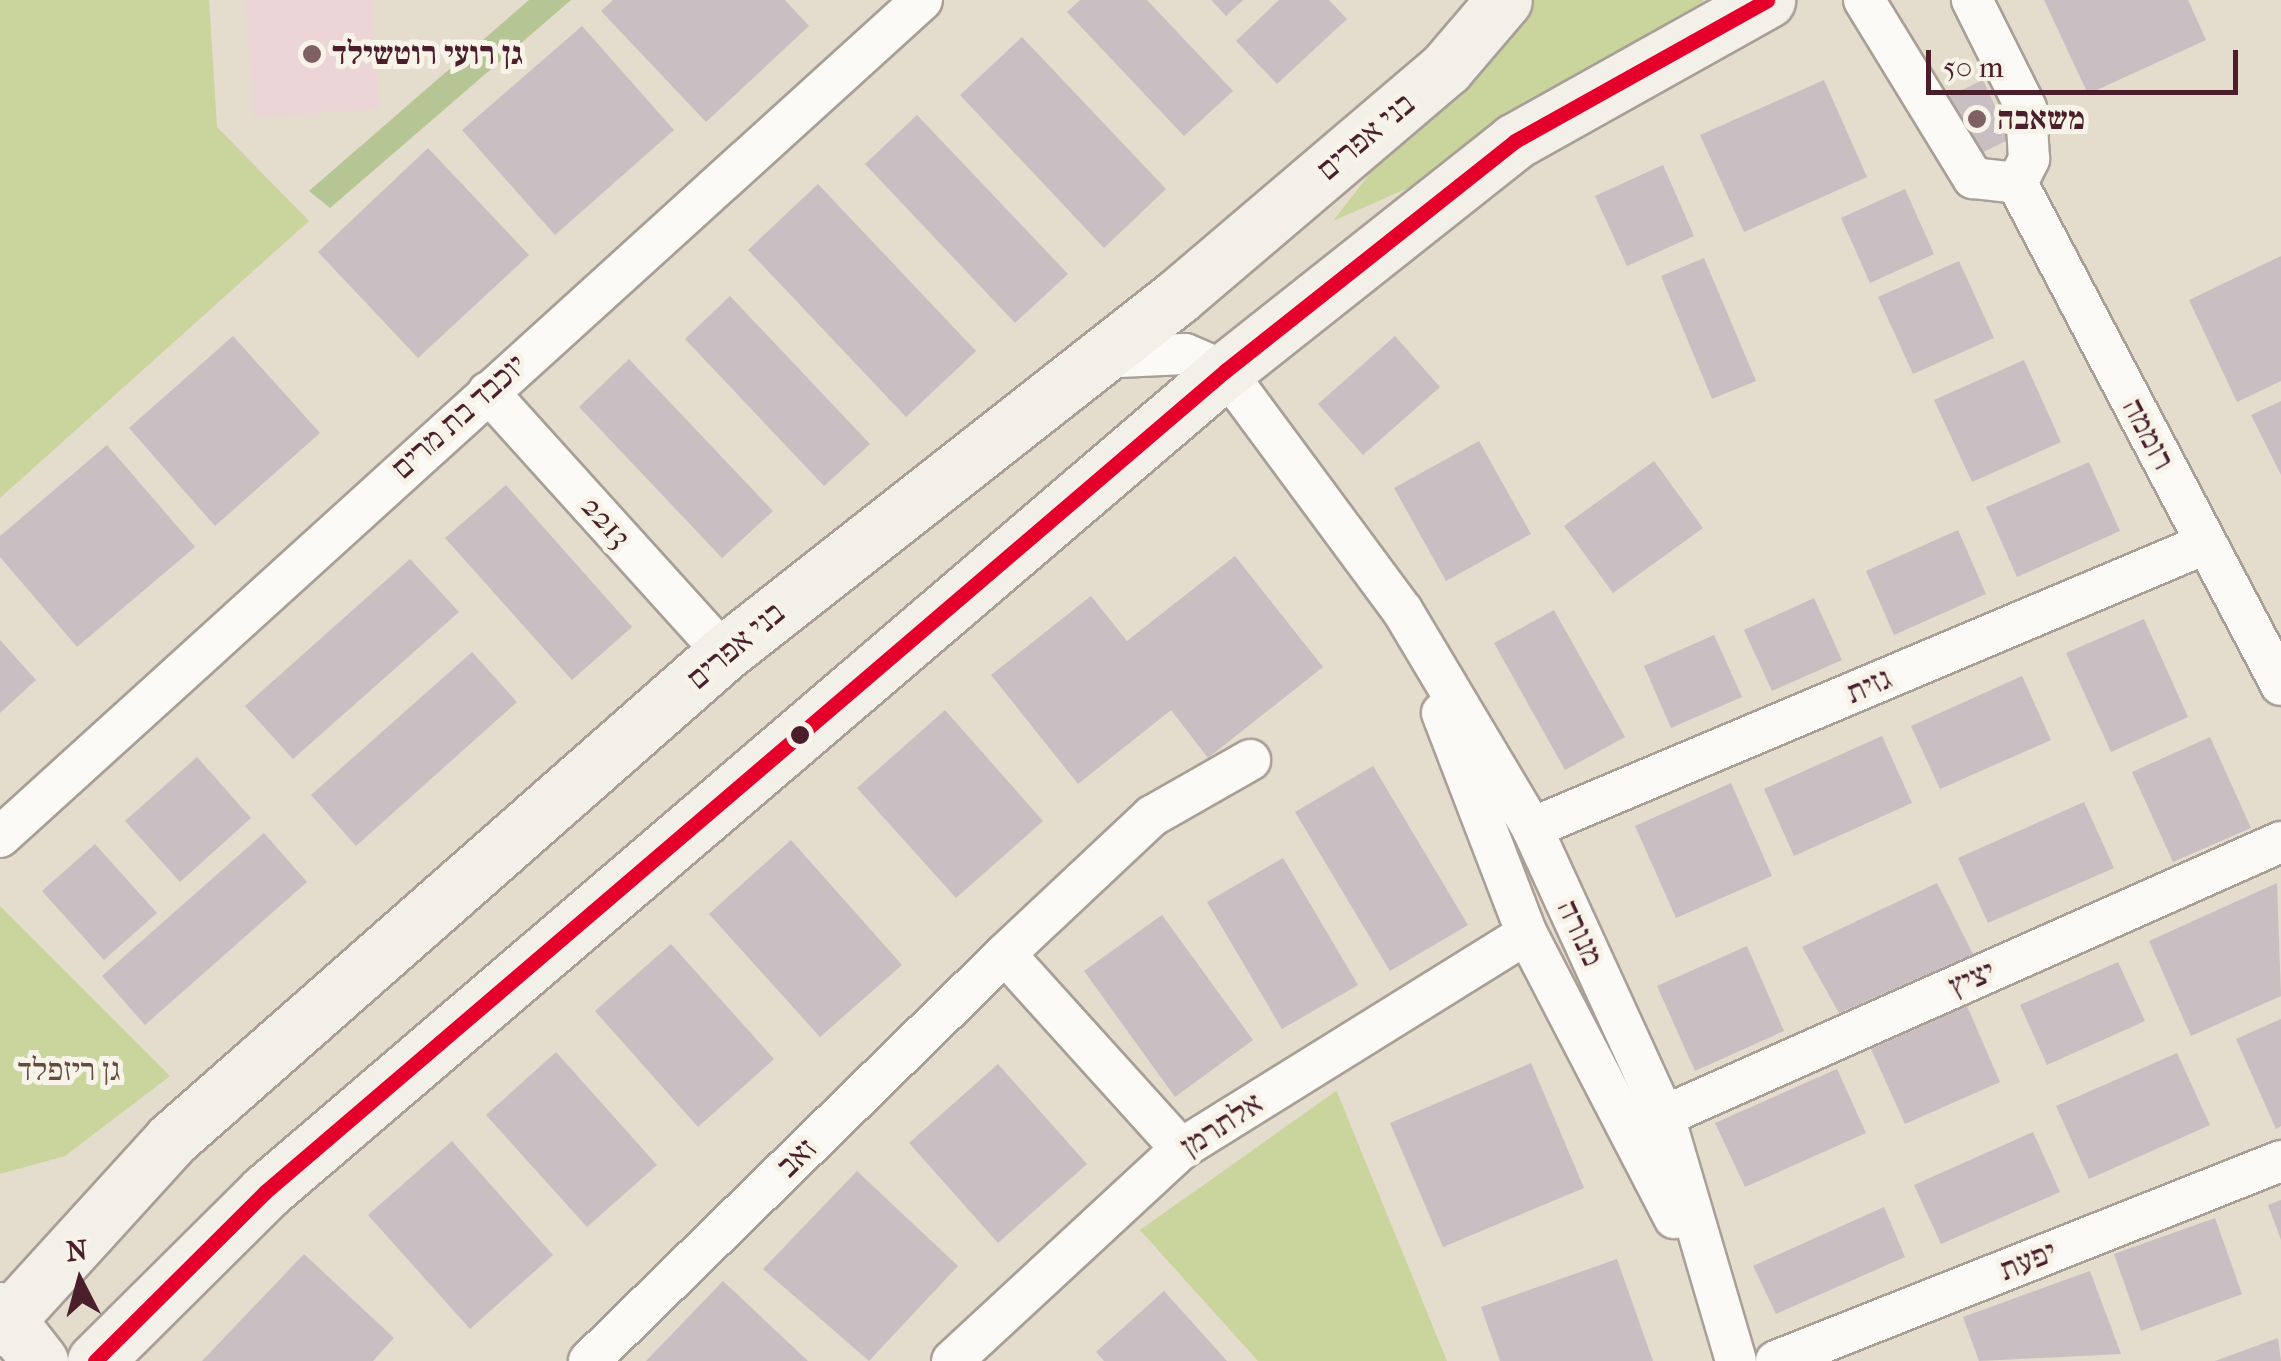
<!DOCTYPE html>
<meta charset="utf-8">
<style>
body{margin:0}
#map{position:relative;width:2281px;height:1361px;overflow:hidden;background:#e4dccc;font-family:"IM FELL French Canon","Frank Ruhl Libre",serif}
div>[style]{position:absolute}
.built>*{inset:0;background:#ecd5d7}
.green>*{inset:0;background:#c9d59d}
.forest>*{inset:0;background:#b5c594}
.building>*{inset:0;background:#c9bfc2}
.roads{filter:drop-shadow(2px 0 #a99f97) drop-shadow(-2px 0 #a99f97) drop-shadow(0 2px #a99f97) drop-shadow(0 -2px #a99f97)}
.street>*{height:40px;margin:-20px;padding:0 20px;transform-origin:20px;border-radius:20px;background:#fbfaf7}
.secondary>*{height:55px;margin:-27.5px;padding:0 27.5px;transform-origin:27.5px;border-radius:27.5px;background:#f3f0e9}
.bus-1>*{height:15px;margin:-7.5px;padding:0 7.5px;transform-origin:7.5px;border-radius:7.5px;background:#e4002b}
.dots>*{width:28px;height:28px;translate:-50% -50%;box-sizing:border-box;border:5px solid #f7f3e8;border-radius:50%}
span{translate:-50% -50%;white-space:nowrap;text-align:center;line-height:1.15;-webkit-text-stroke:10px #f7f3e8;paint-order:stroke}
.poi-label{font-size:32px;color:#4a1f2b;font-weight:700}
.left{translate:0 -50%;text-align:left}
.street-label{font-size:32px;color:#4a1f2b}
.park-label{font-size:32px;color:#644b3e}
.north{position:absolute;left:30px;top:1231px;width:100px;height:100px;-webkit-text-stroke:8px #f7f3e8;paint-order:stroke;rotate:354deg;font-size:28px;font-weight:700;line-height:40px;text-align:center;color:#4a1f2b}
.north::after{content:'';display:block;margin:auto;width:35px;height:45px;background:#4a1f2b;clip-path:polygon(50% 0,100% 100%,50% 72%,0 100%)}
.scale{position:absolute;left:1926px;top:50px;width:312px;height:45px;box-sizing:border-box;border:5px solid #4a1f2b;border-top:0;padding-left:12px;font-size:30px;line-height:35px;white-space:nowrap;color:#4a1f2b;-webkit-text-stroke:8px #f7f3e8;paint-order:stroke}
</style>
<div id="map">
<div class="built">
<i style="clip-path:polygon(246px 0,372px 0,379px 109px,253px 117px)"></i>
</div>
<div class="green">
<i style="clip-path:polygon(0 0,209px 0,217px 127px,309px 221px,0 498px)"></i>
<i style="clip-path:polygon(1504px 0,1702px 0,1717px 10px,1515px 141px,1333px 221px)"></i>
<i style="clip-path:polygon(0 906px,170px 1076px,65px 1156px,0 1174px)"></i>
<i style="clip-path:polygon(1336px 1091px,1337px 1092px,1447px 1361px,1258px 1361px,1140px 1230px)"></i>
</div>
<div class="forest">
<i style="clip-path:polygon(529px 0,571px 0,330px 208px,309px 191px)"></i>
</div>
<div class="building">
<i style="clip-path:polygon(613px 0,785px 0,809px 26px,706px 122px,601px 11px)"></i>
<i style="clip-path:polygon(1080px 0,1147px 0,1233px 91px,1184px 136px,1067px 12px)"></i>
<i style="clip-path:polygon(1211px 0,1243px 0,1226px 16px)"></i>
<i style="clip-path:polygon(1279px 0,1329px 0,1347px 19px,1277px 84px,1236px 41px)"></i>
<i style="clip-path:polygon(2044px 0,2188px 0,2206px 40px,2088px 94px)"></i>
<i style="clip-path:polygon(582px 26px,674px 130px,555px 235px,462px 130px)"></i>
<i style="clip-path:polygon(1022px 37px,1166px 189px,1104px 248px,960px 95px)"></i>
<i style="clip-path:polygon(1824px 80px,1867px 177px,1744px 232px,1700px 135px)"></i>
<i style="clip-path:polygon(1983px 80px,2010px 139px,1971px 158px,1943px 99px)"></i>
<i style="clip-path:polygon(917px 115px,1068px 274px,1015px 323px,865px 164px)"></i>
<i style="clip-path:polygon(428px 148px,529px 255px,418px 358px,318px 252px)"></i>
<i style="clip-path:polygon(1663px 165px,1694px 236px,1627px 266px,1595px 196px)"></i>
<i style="clip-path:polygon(818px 184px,976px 351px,906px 417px,748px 250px)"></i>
<i style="clip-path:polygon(1905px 189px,1934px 254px,1870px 283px,1841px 218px)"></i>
<i style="clip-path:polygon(2281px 256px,2281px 381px,2237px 402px,2189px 300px)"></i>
<i style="clip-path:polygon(1704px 258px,1756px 381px,1712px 399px,1661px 276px)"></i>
<i style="clip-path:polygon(1959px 261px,1994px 338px,1913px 374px,1878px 297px)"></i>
<i style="clip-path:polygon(730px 296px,870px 444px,824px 486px,685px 339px)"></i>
<i style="clip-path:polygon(233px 336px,320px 433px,215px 526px,129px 428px)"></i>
<i style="clip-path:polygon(1395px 336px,1440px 387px,1363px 455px,1318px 404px)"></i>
<i style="clip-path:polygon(629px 359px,773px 511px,722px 558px,579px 407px)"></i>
<i style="clip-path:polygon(2024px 360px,2061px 442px,1972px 482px,1934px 400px)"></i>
<i style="clip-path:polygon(2281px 401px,2281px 475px,2251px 415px)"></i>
<i style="clip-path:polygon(1479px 441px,1531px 534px,1446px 581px,1394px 488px)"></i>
<i style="clip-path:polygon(107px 445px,195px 547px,77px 647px,0 557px,0 536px)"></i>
<i style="clip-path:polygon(1654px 461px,1703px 528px,1613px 593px,1564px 526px)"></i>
<i style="clip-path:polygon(2089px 462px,2120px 531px,2017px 577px,1986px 507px)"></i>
<i style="clip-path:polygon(506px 485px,632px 627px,572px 680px,445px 538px)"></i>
<i style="clip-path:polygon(1958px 530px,1986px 594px,1894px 635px,1866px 571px)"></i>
<i style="clip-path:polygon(1235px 556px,1323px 667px,1208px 758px,1171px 710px,1078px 784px,991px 675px,1091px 596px,1127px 641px)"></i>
<i style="clip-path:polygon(410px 559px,459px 612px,293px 759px,245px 706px)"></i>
<i style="clip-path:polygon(1814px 598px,1842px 660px,1772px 691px,1744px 630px)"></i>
<i style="clip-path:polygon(1554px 610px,1625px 737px,1565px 770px,1494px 643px)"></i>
<i style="clip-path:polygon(2144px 619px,2188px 717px,2111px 752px,2066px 653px)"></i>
<i style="clip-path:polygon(1714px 635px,1742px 697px,1671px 728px,1644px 666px)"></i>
<i style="clip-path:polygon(0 640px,36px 680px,0 713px)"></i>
<i style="clip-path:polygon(472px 652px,517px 702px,356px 846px,311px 795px)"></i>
<i style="clip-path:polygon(2022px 676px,2051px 740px,1940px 789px,1911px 726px)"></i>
<i style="clip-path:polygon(945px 710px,1043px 821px,956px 898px,857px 788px)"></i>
<i style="clip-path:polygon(1882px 736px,1912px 803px,1794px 856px,1764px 789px)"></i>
<i style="clip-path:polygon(2210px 737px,2251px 828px,2173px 862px,2132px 772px)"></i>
<i style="clip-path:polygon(197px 757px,251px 818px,180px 882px,125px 821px)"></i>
<i style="clip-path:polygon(1373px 766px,1468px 925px,1390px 971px,1295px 812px)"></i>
<i style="clip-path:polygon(1731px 783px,1772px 876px,1676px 918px,1635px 826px)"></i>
<i style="clip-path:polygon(2084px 802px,2114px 868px,1988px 923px,1958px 858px)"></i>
<i style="clip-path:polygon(264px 833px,307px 882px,145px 1025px,102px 976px)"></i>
<i style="clip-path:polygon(791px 840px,902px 965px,820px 1037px,709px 914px)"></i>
<i style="clip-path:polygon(95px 844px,157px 913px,104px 960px,42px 891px)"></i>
<i style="clip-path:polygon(1283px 858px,1358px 985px,1282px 1029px,1207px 902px)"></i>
<i style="clip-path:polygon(1937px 883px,1973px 954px,1839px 1013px,1802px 947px)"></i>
<i style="clip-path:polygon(2277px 883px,2281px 996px,2191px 1036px,2149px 941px)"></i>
<i style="clip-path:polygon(1162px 915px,1253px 1040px,1175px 1097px,1084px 971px)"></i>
<i style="clip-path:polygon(671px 944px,774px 1059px,698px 1127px,595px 1011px)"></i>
<i style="clip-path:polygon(1747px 946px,1784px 1031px,1695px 1071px,1657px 986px)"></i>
<i style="clip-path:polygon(2118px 962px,2145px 1021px,2047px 1065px,2020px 1005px)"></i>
<i style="clip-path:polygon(1967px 1006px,2000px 1082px,1905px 1124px,1871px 1049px)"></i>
<i style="clip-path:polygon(2281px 1019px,2281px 1126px,2276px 1129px,2236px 1039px)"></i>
<i style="clip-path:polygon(556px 1052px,657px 1165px,587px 1227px,486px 1115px)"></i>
<i style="clip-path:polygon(2177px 1053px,2210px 1125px,2089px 1179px,2056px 1106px)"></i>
<i style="clip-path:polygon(1531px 1063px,1584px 1188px,1443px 1247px,1390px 1123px)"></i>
<i style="clip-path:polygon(998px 1064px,1087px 1164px,998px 1243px,909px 1143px)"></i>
<i style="clip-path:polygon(1837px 1069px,1866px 1133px,1745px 1187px,1715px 1123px)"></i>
<i style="clip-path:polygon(2033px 1132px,2060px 1192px,1941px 1244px,1914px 1185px)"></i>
<i style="clip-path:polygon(452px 1141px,553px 1255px,470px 1329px,368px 1215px)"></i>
<i style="clip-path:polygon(857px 1171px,958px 1266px,869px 1361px,763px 1269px)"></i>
<i style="clip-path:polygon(2281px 1200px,2281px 1240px,2268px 1205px)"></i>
<i style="clip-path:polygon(1884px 1207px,1905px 1257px,1776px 1314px,1753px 1266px)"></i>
<i style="clip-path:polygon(2215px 1218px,2242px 1294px,2141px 1331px,2114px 1254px)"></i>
<i style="clip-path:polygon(304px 1254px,394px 1338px,373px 1361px,202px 1361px)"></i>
<i style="clip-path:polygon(1617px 1259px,1653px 1361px,1500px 1361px,1481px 1307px)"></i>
<i style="clip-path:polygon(2090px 1271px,2121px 1354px,1979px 1361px,1963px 1317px)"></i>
<i style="clip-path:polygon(723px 1281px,808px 1361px,646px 1361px)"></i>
<i style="clip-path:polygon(1164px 1291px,1227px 1361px,1104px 1361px,1096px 1352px)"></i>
<i style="clip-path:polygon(2278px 1338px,2281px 1361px,2215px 1361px)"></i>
</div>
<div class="roads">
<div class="street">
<i style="left:1864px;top:0;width:209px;rotate:58.5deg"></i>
<i style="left:1973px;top:178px;width:44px;rotate:6.5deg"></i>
<i style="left:2017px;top:183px;width:27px;rotate:-63deg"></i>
<i style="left:2029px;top:159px;width:51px;rotate:-93.4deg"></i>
<i style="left:2026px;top:108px;width:121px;rotate:-116.6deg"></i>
<i style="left:2017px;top:183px;width:567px;rotate:62.26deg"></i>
<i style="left:1097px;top:358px;width:88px;rotate:-2.6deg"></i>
<i style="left:1185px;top:354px;width:43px;rotate:23deg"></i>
<i style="left:1225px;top:371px;width:297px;rotate:53.5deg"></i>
<i style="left:1402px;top:610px;width:254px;rotate:59.2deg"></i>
<i style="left:1532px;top:828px;width:317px;rotate:65.4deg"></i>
<i style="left:1664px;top:1116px;width:255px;rotate:73.6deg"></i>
<i style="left:488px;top:392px;width:352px;rotate:47.9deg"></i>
<i style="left:1442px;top:713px;width:237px;rotate:69deg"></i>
<i style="left:1527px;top:934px;width:320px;rotate:62.6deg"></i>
<i style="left:1532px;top:828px;width:730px;rotate:-22.88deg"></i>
<i style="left:0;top:837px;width:1245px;rotate:-42.23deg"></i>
<i style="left:1005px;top:954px;width:202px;rotate:-43.2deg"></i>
<i style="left:1152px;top:816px;width:113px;rotate:-29.7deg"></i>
<i style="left:1664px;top:1116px;width:675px;rotate:-23.95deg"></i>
<i style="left:589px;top:1361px;width:582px;rotate:-44.37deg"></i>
<i style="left:1005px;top:954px;width:263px;rotate:47.9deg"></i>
<i style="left:952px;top:1361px;width:312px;rotate:-42.8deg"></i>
<i style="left:1181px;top:1149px;width:407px;rotate:-31.9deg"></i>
<i style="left:1776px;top:1361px;width:543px;rotate:-21.61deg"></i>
</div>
<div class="secondary">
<i style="left:0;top:1310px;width:65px;rotate:51.9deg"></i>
<i style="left:0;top:1328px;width:256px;rotate:-47.7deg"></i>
<i style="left:172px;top:1139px;width:735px;rotate:-41.36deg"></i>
<i style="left:724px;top:653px;width:576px;rotate:-38.16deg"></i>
<i style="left:1177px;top:297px;width:353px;rotate:-40.4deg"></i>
<i style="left:1446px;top:68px;width:89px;rotate:-49.5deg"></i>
<i style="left:95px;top:1361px;width:240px;rotate:-44.8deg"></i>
<i style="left:265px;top:1192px;width:1263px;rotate:-40.54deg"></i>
<i style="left:1225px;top:371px;width:370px;rotate:-38.4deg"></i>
<i style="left:1515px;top:141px;width:289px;rotate:-29.2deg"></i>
</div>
</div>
<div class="bus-1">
<i style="left:95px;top:1361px;width:240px;rotate:-44.8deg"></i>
<i style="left:265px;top:1192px;width:1263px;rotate:-40.54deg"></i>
<i style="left:1225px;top:371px;width:370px;rotate:-38.4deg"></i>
<i style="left:1515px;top:141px;width:289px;rotate:-29.2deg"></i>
</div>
<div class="dots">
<i style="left:312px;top:54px;background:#806163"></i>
<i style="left:1977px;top:119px;background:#806163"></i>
<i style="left:800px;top:735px;background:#4a1f2b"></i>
</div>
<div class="poi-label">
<span class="left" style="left:332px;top:54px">גן רועי רוטשילד</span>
<span class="left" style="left:1997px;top:119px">משאבה</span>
</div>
<div class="street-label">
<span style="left:1366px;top:137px;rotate:-40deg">בני אפרים</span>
<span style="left:459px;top:417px;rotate:-42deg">יוכבד בת מרים</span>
<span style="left:2148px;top:434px;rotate:62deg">רוממה</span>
<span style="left:606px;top:522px;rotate:48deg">2213</span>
<span style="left:736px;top:646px;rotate:-40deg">בני אפרים</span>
<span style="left:1869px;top:686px;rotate:-23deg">גזית</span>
<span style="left:1580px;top:933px;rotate:65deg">מנורה</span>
<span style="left:1972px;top:979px;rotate:-24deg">יציץ</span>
<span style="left:1222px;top:1125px;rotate:-33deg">אלתרמן</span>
<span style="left:797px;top:1158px;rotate:-44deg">זאב</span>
<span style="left:2028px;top:1261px;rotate:-22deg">יפעת</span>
</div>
<div class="park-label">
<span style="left:69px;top:1070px">גן ריזפלד</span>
</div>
<div class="north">N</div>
<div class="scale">50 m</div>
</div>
